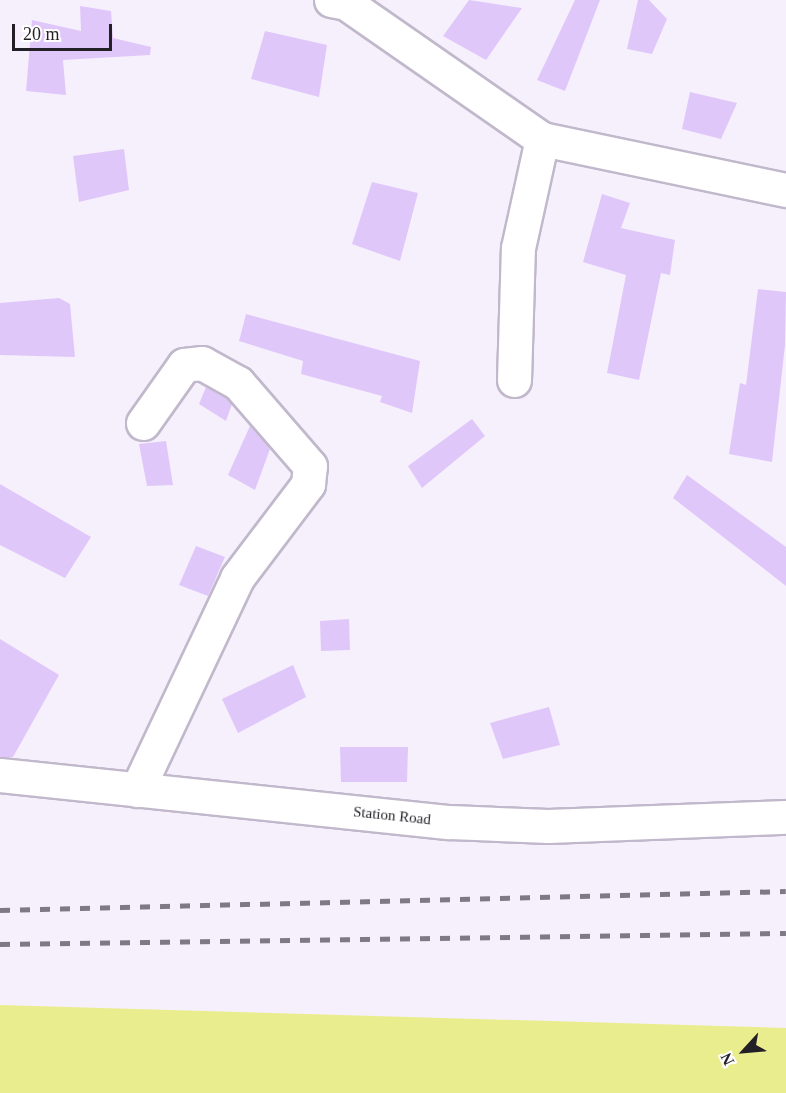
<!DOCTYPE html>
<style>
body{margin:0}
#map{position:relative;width:786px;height:1093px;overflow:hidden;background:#f6f0fd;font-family:"Times New Roman",serif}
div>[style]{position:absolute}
.green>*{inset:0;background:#eaed8d}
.building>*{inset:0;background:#e0c7fa}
.roads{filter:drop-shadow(2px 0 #c1b8cb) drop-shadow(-2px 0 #c1b8cb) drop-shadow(0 2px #c1b8cb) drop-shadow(0 -2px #c1b8cb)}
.minor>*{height:33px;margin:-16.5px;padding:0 16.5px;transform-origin:16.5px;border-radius:16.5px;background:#fff}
.rail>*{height:4.5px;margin-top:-2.25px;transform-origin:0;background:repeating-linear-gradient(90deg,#7e7a84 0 10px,transparent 0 20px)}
span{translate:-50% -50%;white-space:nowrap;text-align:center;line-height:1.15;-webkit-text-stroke:4.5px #fff;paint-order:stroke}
.street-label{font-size:15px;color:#221f26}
.north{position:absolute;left:714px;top:1021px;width:60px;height:60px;-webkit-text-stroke:4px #fff;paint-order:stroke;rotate:244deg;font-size:16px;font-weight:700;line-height:24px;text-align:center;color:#221f26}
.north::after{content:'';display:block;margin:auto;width:21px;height:27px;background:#221f26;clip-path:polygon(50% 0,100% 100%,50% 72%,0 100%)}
.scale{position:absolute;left:12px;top:24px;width:100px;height:27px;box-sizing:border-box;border:3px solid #221f26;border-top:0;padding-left:8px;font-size:18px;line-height:21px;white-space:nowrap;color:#221f26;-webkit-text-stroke:4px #fff;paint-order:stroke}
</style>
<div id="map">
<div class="green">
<i style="clip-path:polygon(0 1005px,786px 1028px,786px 1093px,0 1093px)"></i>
</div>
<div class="building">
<i style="clip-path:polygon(469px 0,522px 8px,486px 60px,443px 36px)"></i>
<i style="clip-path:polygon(575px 0,600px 0,565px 91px,537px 80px)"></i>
<i style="clip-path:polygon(638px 0,649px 0,667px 19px,652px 54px,627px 49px)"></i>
<i style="clip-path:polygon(80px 6px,111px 11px,113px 38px,151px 47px,150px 55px,63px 60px,66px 95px,26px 91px,32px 20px,81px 31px)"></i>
<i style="clip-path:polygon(265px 31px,327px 45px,319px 97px,251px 79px)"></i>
<i style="clip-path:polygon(690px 92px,737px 103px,721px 139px,682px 129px)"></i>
<i style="clip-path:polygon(124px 149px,129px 190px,79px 202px,73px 156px)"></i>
<i style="clip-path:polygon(372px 182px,418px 193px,400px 261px,352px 244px)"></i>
<i style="clip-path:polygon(602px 194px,630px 203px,621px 228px,675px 240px,670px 275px,661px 273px,639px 380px,607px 373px,626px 275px,583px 262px)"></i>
<i style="clip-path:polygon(758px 289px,786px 292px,785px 345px,772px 462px,729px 454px,740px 383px,746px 385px)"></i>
<i style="clip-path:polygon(59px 298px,70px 304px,75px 357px,0 355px,0 303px)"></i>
<i style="clip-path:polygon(246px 314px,420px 361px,412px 413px,380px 402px,382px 396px,301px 374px,303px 361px,239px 341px)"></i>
<i style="clip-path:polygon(206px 387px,226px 398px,232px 404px,226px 421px,199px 404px)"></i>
<i style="clip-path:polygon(472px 419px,485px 436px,422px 488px,408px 466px)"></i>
<i style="clip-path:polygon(250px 426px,270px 449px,255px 490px,228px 475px)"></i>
<i style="clip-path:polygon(166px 441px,173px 485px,147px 486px,139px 444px)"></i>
<i style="clip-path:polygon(687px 475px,786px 547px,786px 586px,673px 498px)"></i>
<i style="clip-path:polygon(0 484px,91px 537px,65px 578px,0 545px)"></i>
<i style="clip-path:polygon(196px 546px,225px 557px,208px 596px,179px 585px)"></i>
<i style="clip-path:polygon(349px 619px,350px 650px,321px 651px,320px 621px)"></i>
<i style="clip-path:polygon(0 639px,59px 675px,13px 757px,0 757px)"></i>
<i style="clip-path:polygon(293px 665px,306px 697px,238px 733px,222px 699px)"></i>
<i style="clip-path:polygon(549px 707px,560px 745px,503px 759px,490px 723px)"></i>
<i style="clip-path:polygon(340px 747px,408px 747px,407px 782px,341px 782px)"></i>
</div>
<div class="roads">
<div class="minor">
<i style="left:331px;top:0;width:15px;rotate:11deg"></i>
<i style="left:346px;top:3px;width:239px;rotate:34.8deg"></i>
<i style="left:542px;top:139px;width:249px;rotate:11.8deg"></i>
<i style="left:514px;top:380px;width:132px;rotate:-88.3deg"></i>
<i style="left:518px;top:248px;width:112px;rotate:-77.6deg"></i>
<i style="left:0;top:775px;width:452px;rotate:6deg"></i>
<i style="left:450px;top:822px;width:98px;rotate:2.3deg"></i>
<i style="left:548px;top:826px;width:238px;rotate:-2.2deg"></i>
<i style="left:137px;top:790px;width:234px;rotate:-64.7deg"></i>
<i style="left:237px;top:578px;width:118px;rotate:-52.9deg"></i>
<i style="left:308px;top:484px;width:18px;rotate:-84deg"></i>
<i style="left:310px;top:466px;width:110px;rotate:-130.9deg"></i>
<i style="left:238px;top:383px;width:41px;rotate:-150.9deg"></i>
<i style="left:202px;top:363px;width:18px;rotate:174deg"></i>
<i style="left:184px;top:365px;width:71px;rotate:125.3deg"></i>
</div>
</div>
<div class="rail">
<i style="left:0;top:910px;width:786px;rotate:-1.38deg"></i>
<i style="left:0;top:944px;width:786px;rotate:-0.8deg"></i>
</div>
<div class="street-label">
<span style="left:392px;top:816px;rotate:6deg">Station Road</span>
</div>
<div class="north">N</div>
<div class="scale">20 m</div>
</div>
